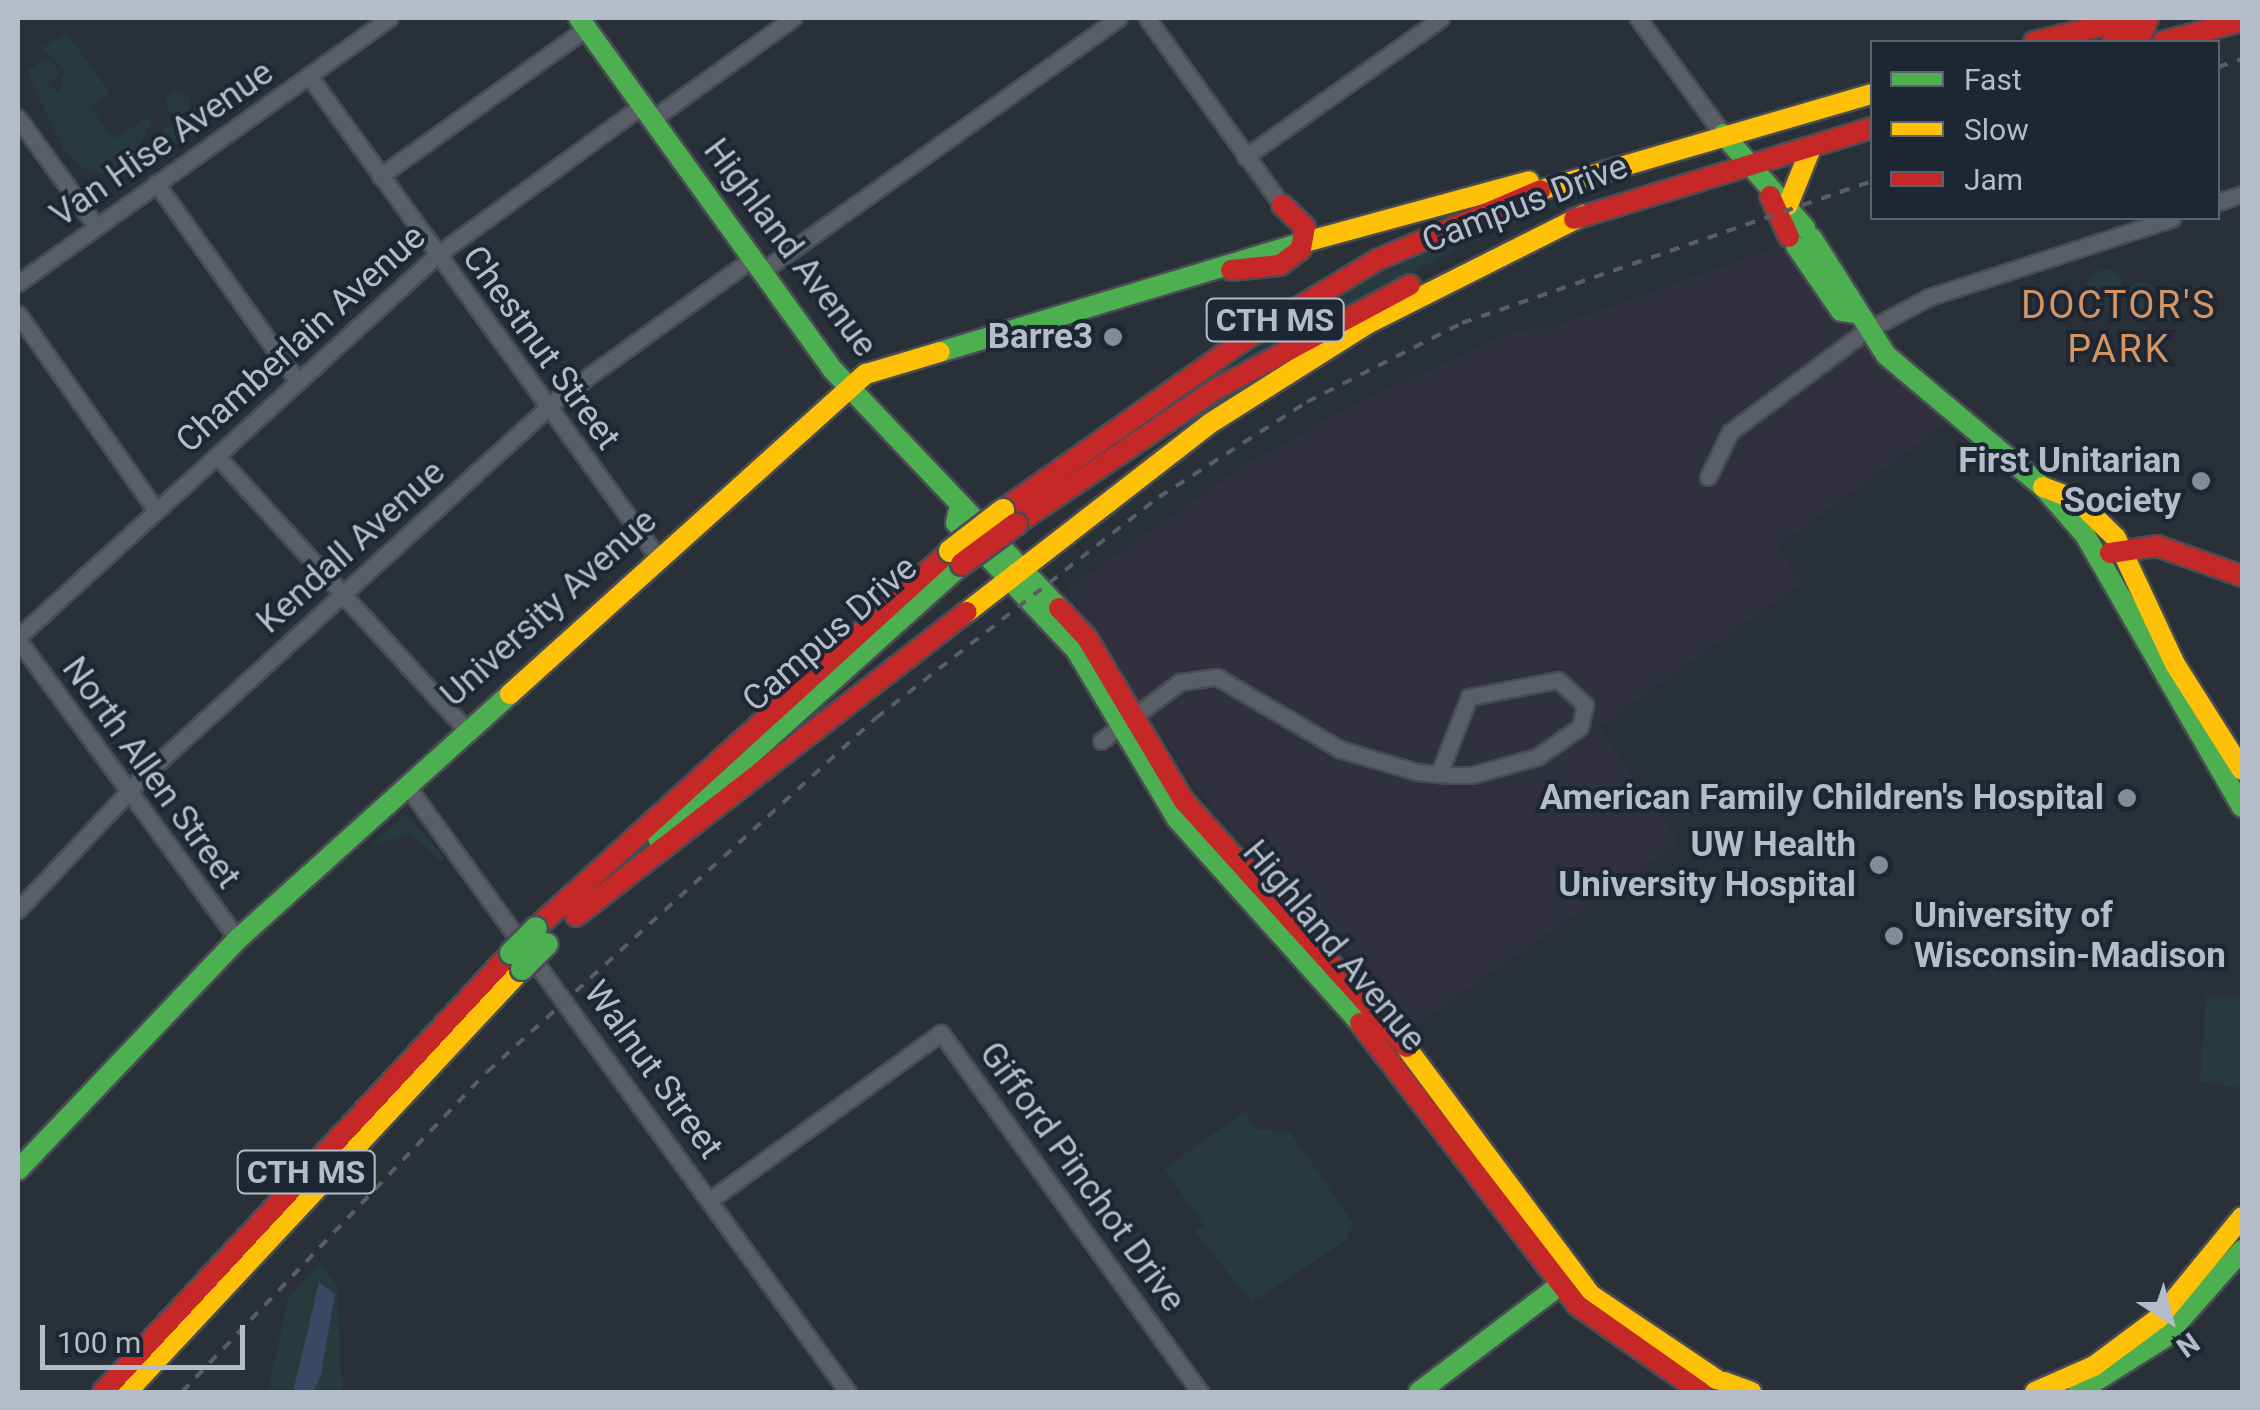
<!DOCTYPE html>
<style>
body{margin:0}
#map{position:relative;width:2260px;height:1410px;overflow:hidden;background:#2a3038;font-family:Roboto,sans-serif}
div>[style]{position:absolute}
.medical>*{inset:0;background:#31303e}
.green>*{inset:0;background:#273a3e}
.round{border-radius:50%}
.water>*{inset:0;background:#384963}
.roads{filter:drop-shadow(2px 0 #484c53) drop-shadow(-2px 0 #484c53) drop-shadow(0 2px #484c53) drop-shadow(0 -2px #484c53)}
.street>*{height:15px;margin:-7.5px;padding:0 7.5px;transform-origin:7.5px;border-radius:7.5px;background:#5a5e66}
.fast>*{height:20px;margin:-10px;padding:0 10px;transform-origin:10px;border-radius:10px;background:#4caf50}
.slow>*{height:20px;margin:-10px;padding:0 10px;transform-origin:10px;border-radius:10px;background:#ffc107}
.jam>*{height:20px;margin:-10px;padding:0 10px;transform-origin:10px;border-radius:10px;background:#c62828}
.rail>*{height:4px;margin-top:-2px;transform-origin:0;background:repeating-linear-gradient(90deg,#595d64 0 10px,transparent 0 20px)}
.bridges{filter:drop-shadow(2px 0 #484c55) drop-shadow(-2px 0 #484c55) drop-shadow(0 2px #484c55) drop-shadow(0 -2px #484c55)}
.fast-bridge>*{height:22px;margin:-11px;padding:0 11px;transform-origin:11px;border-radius:11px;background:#4caf50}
.slow-bridge>*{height:22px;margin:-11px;padding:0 11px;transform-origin:11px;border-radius:11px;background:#ffc107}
.jam-bridge>*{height:22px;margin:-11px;padding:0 11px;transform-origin:11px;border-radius:11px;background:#c62828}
.dots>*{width:28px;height:28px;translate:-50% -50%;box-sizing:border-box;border:5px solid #1d2633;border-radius:50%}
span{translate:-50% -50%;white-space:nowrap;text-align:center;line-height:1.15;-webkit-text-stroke:8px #1d2633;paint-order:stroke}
.shield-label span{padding:2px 8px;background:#1d2633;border:2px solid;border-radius:8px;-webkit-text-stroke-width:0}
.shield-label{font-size:32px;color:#b4bcc9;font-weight:700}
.street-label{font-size:35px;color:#b4bcc9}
.poi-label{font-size:35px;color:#b4bcc9;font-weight:700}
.right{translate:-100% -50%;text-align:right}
.left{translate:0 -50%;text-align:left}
.neighbourhood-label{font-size:38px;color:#d59563;letter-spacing:2.5px}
.frame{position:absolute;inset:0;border:20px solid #b4bcc9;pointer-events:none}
.legend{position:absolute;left:1870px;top:40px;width:350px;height:180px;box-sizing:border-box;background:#1d2633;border:2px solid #59626f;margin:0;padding:12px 18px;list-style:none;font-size:30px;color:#b4bcc9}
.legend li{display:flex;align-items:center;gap:20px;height:50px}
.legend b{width:50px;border:2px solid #59626f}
.north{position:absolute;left:2120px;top:1270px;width:100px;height:100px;-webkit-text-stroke:8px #1d2633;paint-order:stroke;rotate:144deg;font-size:28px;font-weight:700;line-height:40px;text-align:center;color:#b4bcc9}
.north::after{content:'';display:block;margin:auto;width:35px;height:45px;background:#b4bcc9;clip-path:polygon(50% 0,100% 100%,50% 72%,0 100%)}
.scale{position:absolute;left:40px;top:1325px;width:205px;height:45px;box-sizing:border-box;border:5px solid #b4bcc9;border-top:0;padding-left:12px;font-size:30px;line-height:35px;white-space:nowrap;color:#b4bcc9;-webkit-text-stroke:8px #1d2633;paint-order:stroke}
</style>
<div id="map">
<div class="medical">
<i style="clip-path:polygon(1792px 242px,1945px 424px,1777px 547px,1802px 583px,1599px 727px,1679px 842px,1411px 1029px,1193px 784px,1067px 589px,1245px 465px,1357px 403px,1517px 330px,1548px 329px)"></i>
</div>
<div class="green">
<i style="clip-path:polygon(67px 34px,110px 93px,91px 108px,114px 140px,147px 117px,151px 123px,122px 176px,87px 171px,63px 149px,27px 71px,46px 58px,61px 72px,46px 86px,60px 92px,63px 70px,42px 48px)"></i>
<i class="round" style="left:166px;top:91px;width:24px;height:24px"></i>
<i style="clip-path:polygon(196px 106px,208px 121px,143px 169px,140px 148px)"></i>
<i style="clip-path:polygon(1609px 184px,1476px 238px,1147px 420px,1358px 282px,1425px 248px)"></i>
<i class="round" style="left:2087px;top:270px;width:36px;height:36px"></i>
<i class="round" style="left:2127px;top:282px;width:28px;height:28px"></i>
<i style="clip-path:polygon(406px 814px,445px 859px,441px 862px,411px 834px,369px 847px)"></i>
<i style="clip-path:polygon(2206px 996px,2242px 997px,2242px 1088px,2200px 1082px)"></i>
<i style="clip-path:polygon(1245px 1112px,1257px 1129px,1290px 1132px,1353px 1223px,1347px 1240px,1252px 1302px,1195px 1232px,1204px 1225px,1164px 1169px)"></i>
<i style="clip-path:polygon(321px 1262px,337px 1287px,342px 1392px,267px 1392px,289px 1297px)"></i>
</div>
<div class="water">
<i style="clip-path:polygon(319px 1282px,335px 1294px,321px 1375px,313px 1392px,293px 1392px)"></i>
</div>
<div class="roads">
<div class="street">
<i style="left:1147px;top:18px;width:231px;rotate:54.2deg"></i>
<i style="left:1638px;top:18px;width:144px;rotate:53.8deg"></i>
<i style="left:309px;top:76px;width:593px;rotate:54.06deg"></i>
<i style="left:18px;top:118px;width:133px;rotate:54.2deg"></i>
<i style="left:651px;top:120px;width:175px;rotate:-35.7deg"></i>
<i style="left:1245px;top:157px;width:240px;rotate:-35.3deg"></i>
<i style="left:380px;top:176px;width:254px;rotate:-35.6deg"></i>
<i style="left:156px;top:183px;width:244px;rotate:54.5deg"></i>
<i style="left:2218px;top:202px;width:25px;rotate:-18deg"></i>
<i style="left:761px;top:272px;width:439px;rotate:-35.4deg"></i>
<i style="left:18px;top:283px;width:456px;rotate:-35.5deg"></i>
<i style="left:18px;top:314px;width:240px;rotate:54.9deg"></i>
<i style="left:217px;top:456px;width:370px;rotate:47.7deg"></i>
<i style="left:1708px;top:477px;width:50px;rotate:-63.9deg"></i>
<i style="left:1730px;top:432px;width:171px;rotate:-36.7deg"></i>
<i style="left:1867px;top:330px;width:70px;rotate:-28deg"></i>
<i style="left:1929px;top:297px;width:256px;rotate:-17.9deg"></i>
<i style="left:18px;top:637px;width:567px;rotate:-42.36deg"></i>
<i style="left:437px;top:255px;width:253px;rotate:-36.1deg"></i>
<i style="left:18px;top:640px;width:371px;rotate:53.7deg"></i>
<i style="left:1101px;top:741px;width:99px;rotate:-36.8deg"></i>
<i style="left:1180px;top:682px;width:37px;rotate:-8deg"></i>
<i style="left:1217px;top:677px;width:142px;rotate:30.5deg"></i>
<i style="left:1339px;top:749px;width:81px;rotate:16.4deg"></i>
<i style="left:1417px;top:772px;width:33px;rotate:5deg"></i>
<i style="left:1450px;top:775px;width:22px"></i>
<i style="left:1472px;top:775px;width:67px;rotate:-15.5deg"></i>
<i style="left:1537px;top:757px;width:52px;rotate:-34.9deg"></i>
<i style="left:1580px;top:727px;width:23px;rotate:-77deg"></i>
<i style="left:1585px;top:705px;width:37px;rotate:-137deg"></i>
<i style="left:1558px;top:680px;width:91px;rotate:169.2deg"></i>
<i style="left:1469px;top:697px;width:83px;rotate:111.3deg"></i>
<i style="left:407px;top:786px;width:749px;rotate:53.96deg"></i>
<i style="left:18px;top:910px;width:179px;rotate:-47deg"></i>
<i style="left:140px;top:779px;width:564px;rotate:-42.34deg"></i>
<i style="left:557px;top:399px;width:240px;rotate:-35.7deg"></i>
<i style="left:710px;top:1200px;width:285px;rotate:-35.9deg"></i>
<i style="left:941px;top:1033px;width:443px;rotate:54.2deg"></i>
</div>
<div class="fast">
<i style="left:579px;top:18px;width:434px;rotate:54.2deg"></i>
<i style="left:833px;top:370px;width:328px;rotate:46.5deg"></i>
<i style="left:1723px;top:134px;width:125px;rotate:48.9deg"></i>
<i style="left:1812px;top:238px;width:138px;rotate:57.7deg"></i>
<i style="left:1886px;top:355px;width:205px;rotate:40.1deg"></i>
<i style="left:2043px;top:487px;width:64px;rotate:48.8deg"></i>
<i style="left:2085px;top:535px;width:314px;rotate:60deg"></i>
<i style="left:1796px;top:246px;width:79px;rotate:55.3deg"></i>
<i style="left:1841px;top:311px;width:15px;rotate:8deg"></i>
<i style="left:940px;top:352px;width:381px;rotate:-16.8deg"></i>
<i style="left:959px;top:509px;width:14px;rotate:102deg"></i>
<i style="left:956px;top:523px;width:175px;rotate:46.6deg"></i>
<i style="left:1076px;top:650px;width:197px;rotate:59.1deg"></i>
<i style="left:1177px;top:819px;width:274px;rotate:48.1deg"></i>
<i style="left:658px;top:838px;width:409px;rotate:-42deg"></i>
<i style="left:18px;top:1170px;width:319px;rotate:-46.4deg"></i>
<i style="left:238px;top:939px;width:366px;rotate:-42deg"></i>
<i style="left:1419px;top:1392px;width:187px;rotate:-37.2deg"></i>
<i style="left:2078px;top:1392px;width:102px;rotate:-32.1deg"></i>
<i style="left:2164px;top:1338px;width:118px;rotate:-48.4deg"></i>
</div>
<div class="slow">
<i style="left:1541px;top:190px;width:345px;rotate:-16.2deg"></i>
<i style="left:1788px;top:205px;width:61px;rotate:-68deg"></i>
<i style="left:1305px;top:242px;width:232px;rotate:-15.2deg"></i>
<i style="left:2043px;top:487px;width:36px;rotate:21deg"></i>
<i style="left:2077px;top:500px;width:54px;rotate:44.3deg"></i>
<i style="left:2116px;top:538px;width:139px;rotate:64.9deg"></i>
<i style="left:2175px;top:664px;width:125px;rotate:57.7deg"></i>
<i style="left:967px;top:612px;width:306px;rotate:-37.8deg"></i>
<i style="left:1209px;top:424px;width:187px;rotate:-32.3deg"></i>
<i style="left:1367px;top:324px;width:243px;rotate:-26.7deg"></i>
<i style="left:510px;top:694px;width:479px;rotate:-42deg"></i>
<i style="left:866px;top:374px;width:77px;rotate:-16.6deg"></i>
<i style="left:1406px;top:1047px;width:309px;rotate:53.3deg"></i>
<i style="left:1591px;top:1295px;width:151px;rotate:33.9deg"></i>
<i style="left:1724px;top:1382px;width:29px;rotate:20deg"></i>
<i style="left:127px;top:1392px;width:579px;rotate:-46.96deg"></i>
<i style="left:2035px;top:1392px;width:64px;rotate:-23.8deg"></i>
<i style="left:2094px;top:1366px;width:82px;rotate:-36.6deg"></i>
<i style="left:2160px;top:1317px;width:129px;rotate:-50.6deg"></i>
</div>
<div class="jam">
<i style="left:2034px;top:42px;width:103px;rotate:-13.5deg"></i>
<i style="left:2112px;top:42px;width:31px;rotate:-17deg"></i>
<i style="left:2142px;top:33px;width:16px;rotate:-68deg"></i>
<i style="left:2162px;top:42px;width:83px;rotate:-14.7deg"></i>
<i style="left:1770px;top:196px;width:45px;rotate:65.1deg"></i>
<i style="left:1574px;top:219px;width:312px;rotate:-17deg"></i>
<i style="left:1231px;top:270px;width:49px;rotate:-5.8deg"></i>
<i style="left:1280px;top:265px;width:26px;rotate:-37deg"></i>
<i style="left:1301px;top:249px;width:22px;rotate:-80deg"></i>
<i style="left:1305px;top:227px;width:32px;rotate:-136deg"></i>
<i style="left:1003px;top:510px;width:291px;rotate:-35.2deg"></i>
<i style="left:1241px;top:342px;width:159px;rotate:-31.1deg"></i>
<i style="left:1377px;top:260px;width:178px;rotate:-23.1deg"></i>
<i style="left:1016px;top:524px;width:244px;rotate:-34deg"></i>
<i style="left:1218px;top:388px;width:218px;rotate:-28.2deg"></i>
<i style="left:2110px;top:553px;width:48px;rotate:-8.5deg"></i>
<i style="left:2157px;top:546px;width:90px;rotate:19.4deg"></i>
<i style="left:1059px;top:608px;width:41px;rotate:47deg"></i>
<i style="left:1087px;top:638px;width:188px;rotate:59.3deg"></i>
<i style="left:1183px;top:800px;width:333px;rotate:47.9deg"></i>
<i style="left:576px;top:916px;width:495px;rotate:-37.9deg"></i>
<i style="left:536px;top:928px;width:560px;rotate:-42.32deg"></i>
<i style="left:1360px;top:1023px;width:356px;rotate:52.4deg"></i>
<i style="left:1577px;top:1305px;width:151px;rotate:35.1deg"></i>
<i style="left:103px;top:1392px;width:599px;rotate:-47.1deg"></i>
</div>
</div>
<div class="rail">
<i style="left:2218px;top:67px;width:25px;rotate:-18deg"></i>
<i style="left:182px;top:1392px;width:442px;rotate:-46.4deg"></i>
<i style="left:487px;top:1072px;width:526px;rotate:-42.3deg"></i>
<i style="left:876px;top:718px;width:359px;rotate:-38deg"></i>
<i style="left:1159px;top:497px;width:176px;rotate:-32.7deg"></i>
<i style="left:1307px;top:402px;width:174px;rotate:-27deg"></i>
<i style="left:1462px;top:323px;width:434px;rotate:-19.1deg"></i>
</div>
<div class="bridges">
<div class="fast-bridge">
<i style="left:511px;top:953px;width:35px;rotate:-45deg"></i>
<i style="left:522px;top:969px;width:35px;rotate:-45deg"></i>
</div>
<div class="slow-bridge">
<i style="left:950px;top:551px;width:67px;rotate:-37.7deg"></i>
</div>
<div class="jam-bridge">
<i style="left:962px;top:564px;width:67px;rotate:-36.5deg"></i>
</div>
</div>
<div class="dots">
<i style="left:1113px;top:337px;background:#848b96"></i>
<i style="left:2201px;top:481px;background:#848b96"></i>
<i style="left:2127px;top:798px;background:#848b96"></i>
<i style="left:1879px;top:865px;background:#848b96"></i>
<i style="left:1894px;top:936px;background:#848b96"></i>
</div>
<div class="shield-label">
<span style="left:1275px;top:320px">CTH MS</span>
<span style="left:306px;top:1172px">CTH MS</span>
</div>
<div class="street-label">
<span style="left:162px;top:144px;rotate:-35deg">Van Hise Avenue</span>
<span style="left:1525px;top:204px;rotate:-21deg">Campus Drive</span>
<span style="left:790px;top:248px;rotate:53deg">Highland Avenue</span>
<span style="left:301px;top:339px;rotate:-42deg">Chamberlain Avenue</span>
<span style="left:541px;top:348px;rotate:54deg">Chestnut Street</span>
<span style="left:351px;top:547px;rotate:-42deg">Kendall Avenue</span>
<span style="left:549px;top:608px;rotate:-42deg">University Avenue</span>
<span style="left:830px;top:634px;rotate:-41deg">Campus Drive</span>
<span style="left:151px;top:773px;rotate:54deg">North Allen Street</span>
<span style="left:1334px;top:946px;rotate:50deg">Highland Avenue</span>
<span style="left:653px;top:1070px;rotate:54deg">Walnut Street</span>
<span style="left:1082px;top:1177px;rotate:54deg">Gifford Pinchot Drive</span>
</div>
<div class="poi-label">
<span class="right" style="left:1093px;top:337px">Barre3</span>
<span class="right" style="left:2181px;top:481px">First Unitarian<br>Society</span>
<span class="right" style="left:2104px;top:798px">American Family Children's Hospital</span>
<span class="right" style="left:1856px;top:865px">UW Health<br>University Hospital</span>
<span class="left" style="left:1914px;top:936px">University of<br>Wisconsin-Madison</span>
</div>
<div class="neighbourhood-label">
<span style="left:2119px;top:328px">DOCTOR'S<br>PARK</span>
</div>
<div class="frame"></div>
<ul class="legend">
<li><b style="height:12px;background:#4caf50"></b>Fast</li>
<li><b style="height:12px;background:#ffc107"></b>Slow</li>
<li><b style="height:12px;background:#c62828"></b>Jam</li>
</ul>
<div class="north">N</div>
<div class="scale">100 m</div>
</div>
